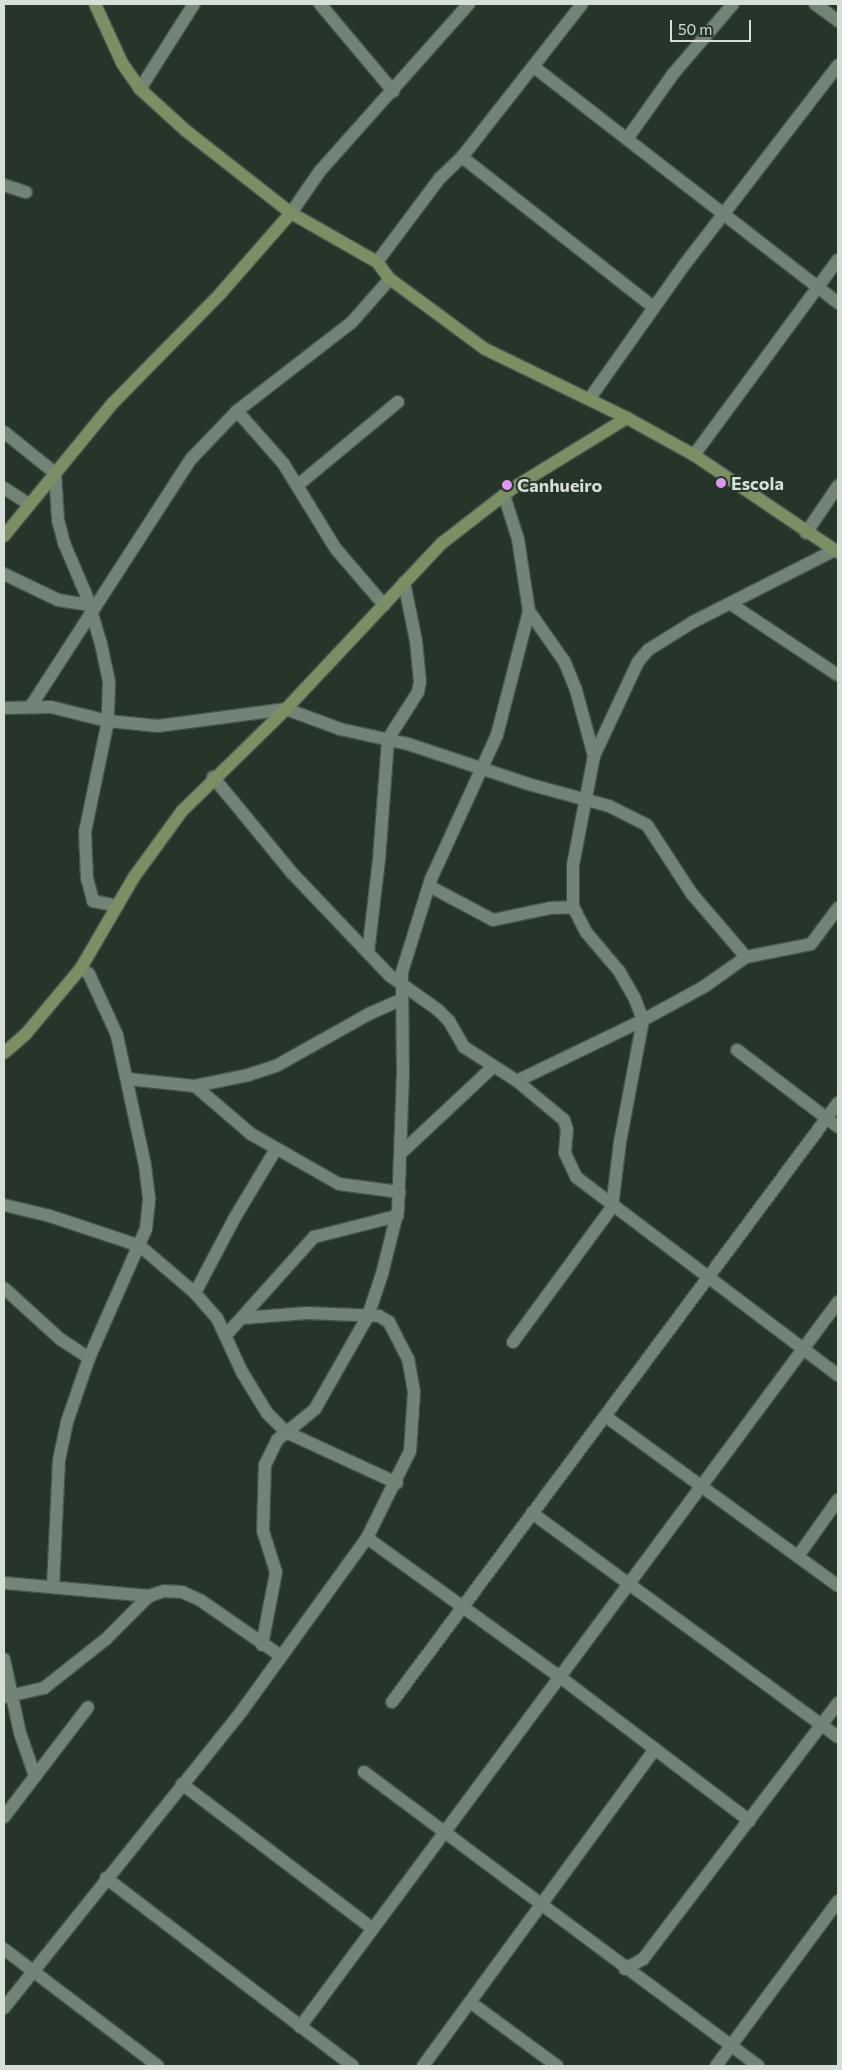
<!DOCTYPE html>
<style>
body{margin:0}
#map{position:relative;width:842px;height:2070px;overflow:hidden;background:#253529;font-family:Commissioner,sans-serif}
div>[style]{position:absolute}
.roads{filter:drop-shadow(1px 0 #455349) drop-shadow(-1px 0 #455349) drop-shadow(0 1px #455349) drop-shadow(0 -1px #455349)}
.street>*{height:12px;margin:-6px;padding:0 6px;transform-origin:6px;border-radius:6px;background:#728476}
.secondary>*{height:12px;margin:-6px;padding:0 6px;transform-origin:6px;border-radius:6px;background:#7c8e64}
.dots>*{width:14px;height:14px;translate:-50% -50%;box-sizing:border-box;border:2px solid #253529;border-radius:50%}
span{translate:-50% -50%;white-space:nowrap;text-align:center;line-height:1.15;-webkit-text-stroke:4px #253529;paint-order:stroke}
.poi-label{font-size:18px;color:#d5dfd7;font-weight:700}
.left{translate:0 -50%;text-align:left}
.frame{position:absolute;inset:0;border:5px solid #d5dfd7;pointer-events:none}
.scale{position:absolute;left:670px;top:20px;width:81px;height:22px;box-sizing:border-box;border:2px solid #d5dfd7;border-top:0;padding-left:6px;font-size:15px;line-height:18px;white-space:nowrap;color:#d5dfd7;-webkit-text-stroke:4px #253529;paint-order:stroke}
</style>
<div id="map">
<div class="roads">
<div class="street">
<i style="left:320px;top:4px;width:114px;rotate:50deg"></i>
<i style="left:815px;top:4px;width:29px;rotate:36deg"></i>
<i style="left:534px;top:67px;width:385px;rotate:37.8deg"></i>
<i style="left:140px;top:89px;width:101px;rotate:-57.6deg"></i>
<i style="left:627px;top:139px;width:80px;rotate:-54.7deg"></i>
<i style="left:673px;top:74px;width:92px;rotate:-49.4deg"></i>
<i style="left:462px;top:157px;width:243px;rotate:38.1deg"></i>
<i style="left:4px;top:185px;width:23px;rotate:18deg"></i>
<i style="left:291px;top:213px;width:51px;rotate:-55.4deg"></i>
<i style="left:320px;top:171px;width:224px;rotate:-48.3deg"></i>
<i style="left:377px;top:262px;width:104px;rotate:-53.2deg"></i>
<i style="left:439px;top:179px;width:32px;rotate:-44deg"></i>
<i style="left:462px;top:157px;width:194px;rotate:-51.9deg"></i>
<i style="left:590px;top:398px;width:164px;rotate:-54.7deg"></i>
<i style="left:685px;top:264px;width:251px;rotate:-52.4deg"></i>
<i style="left:237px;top:411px;width:69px;rotate:48.5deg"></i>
<i style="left:283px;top:463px;width:101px;rotate:58.4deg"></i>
<i style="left:336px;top:549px;width:74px;rotate:49.4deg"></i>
<i style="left:4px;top:432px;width:65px;rotate:38.8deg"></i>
<i style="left:55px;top:473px;width:47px;rotate:86.3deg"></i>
<i style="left:58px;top:520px;width:24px;rotate:75deg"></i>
<i style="left:64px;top:543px;width:59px;rotate:66.9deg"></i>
<i style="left:87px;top:597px;width:49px;rotate:73.4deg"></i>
<i style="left:101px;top:644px;width:40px;rotate:78deg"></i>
<i style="left:109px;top:683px;width:38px;rotate:92deg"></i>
<i style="left:108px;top:721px;width:113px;rotate:101.7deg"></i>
<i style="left:85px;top:832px;width:46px;rotate:87.5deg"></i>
<i style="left:87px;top:878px;width:24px;rotate:75deg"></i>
<i style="left:93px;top:901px;width:25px;rotate:11deg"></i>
<i style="left:694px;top:455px;width:242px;rotate:-53.6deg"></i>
<i style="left:298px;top:485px;width:130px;rotate:-39.7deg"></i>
<i style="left:4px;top:488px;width:30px;rotate:33deg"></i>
<i style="left:806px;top:533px;width:57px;rotate:-55.8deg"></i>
<i style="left:4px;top:574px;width:60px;rotate:25.7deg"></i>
<i style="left:58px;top:600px;width:31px;rotate:9deg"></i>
<i style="left:731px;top:604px;width:128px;rotate:33.6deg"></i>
<i style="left:31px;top:706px;width:294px;rotate:-57.1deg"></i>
<i style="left:191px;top:459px;width:66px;rotate:-46.2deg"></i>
<i style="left:237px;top:411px;width:145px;rotate:-37.7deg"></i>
<i style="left:352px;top:322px;width:57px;rotate:-48.5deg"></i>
<i style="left:4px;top:708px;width:47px;rotate:-1.2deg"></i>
<i style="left:51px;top:707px;width:59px;rotate:13.8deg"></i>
<i style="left:108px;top:721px;width:50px;rotate:5.7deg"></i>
<i style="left:158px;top:726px;width:129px;rotate:-7.6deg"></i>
<i style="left:286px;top:709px;width:58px;rotate:20.3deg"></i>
<i style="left:340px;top:729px;width:70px;rotate:12.4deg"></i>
<i style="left:408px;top:744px;width:126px;rotate:18.4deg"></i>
<i style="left:528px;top:784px;width:84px;rotate:15.2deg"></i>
<i style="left:609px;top:806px;width:42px;rotate:26.6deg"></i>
<i style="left:647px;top:825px;width:82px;rotate:56.9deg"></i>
<i style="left:692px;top:894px;width:83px;rotate:49.4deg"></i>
<i style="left:594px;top:756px;width:104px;rotate:-64.9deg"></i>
<i style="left:638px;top:662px;width:16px;rotate:-50deg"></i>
<i style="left:648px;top:650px;width:53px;rotate:-31.9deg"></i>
<i style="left:693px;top:622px;width:159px;rotate:-26.9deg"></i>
<i style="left:213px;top:777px;width:124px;rotate:50.5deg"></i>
<i style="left:292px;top:873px;width:141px;rotate:46.4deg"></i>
<i style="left:389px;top:975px;width:60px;rotate:35.5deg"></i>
<i style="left:438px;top:1010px;width:16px;rotate:45deg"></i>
<i style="left:449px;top:1021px;width:30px;rotate:60deg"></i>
<i style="left:464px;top:1047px;width:63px;rotate:32.7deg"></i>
<i style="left:517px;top:1081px;width:61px;rotate:39.7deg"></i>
<i style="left:564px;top:1120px;width:9px;rotate:72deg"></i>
<i style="left:567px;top:1129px;width:24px;rotate:95deg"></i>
<i style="left:565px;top:1153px;width:26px;rotate:65deg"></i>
<i style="left:576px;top:1177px;width:328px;rotate:37.1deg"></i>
<i style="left:429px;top:886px;width:72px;rotate:28deg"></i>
<i style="left:493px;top:920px;width:58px;rotate:-11.9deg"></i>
<i style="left:550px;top:908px;width:23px;rotate:-2deg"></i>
<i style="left:368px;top:953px;width:94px;rotate:-83.3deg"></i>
<i style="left:379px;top:860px;width:121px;rotate:-85.7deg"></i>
<i style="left:388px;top:739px;width:56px;rotate:-57.4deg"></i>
<i style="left:418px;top:692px;width:10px;rotate:-79deg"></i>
<i style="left:420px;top:682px;width:41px;rotate:-95.6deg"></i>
<i style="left:416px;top:641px;width:60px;rotate:-101.5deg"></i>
<i style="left:737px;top:1050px;width:127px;rotate:37.3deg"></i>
<i style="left:128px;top:1079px;width:67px;rotate:6deg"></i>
<i style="left:195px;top:1086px;width:54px;rotate:-11.7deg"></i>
<i style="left:248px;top:1075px;width:29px;rotate:-18deg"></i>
<i style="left:276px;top:1066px;width:109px;rotate:-29.2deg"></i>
<i style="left:371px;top:1013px;width:32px;rotate:-24deg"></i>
<i style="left:517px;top:1081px;width:140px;rotate:-25.8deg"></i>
<i style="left:643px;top:1020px;width:71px;rotate:-28.7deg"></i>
<i style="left:705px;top:986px;width:50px;rotate:-35.3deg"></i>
<i style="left:746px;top:957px;width:66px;rotate:-11.3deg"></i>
<i style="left:811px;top:944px;width:45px;rotate:-53.1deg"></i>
<i style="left:195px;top:1086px;width:74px;rotate:40.6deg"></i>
<i style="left:251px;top:1134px;width:101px;rotate:29.6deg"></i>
<i style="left:339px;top:1184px;width:61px;rotate:7.6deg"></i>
<i style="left:401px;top:1153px;width:126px;rotate:-43.1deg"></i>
<i style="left:4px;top:1205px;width:47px;rotate:13.4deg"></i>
<i style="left:50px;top:1216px;width:95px;rotate:18.4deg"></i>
<i style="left:140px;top:1246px;width:72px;rotate:40.5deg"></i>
<i style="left:195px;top:1293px;width:33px;rotate:49deg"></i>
<i style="left:217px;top:1318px;width:60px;rotate:65.2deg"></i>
<i style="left:242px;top:1372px;width:48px;rotate:58.6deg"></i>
<i style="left:267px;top:1413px;width:27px;rotate:45deg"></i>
<i style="left:286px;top:1432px;width:122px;rotate:24.7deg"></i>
<i style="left:4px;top:1288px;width:76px;rotate:42.3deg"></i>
<i style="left:60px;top:1339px;width:35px;rotate:33deg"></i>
<i style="left:195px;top:1293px;width:84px;rotate:-62.2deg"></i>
<i style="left:234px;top:1219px;width:82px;rotate:-59deg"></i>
<i style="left:226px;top:1335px;width:132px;rotate:-48.1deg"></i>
<i style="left:314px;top:1237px;width:86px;rotate:-14.2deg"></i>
<i style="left:513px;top:1342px;width:167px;rotate:-53.7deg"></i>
<i style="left:612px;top:1207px;width:65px;rotate:-83deg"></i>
<i style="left:620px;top:1142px;width:124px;rotate:-79.3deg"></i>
<i style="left:643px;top:1020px;width:25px;rotate:-111deg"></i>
<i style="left:634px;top:997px;width:30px;rotate:-120deg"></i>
<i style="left:619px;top:971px;width:51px;rotate:-130.2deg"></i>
<i style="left:586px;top:932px;width:28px;rotate:-117deg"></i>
<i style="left:573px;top:907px;width:42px;rotate:-90deg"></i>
<i style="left:573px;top:865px;width:111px;rotate:-79.1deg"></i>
<i style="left:594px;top:756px;width:68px;rotate:-105.3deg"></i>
<i style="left:576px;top:690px;width:31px;rotate:-112deg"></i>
<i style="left:564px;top:661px;width:61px;rotate:-125deg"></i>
<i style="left:605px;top:1416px;width:288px;rotate:36.1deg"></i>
<i style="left:532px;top:1513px;width:379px;rotate:36.2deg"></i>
<i style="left:367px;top:1538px;width:238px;rotate:35.8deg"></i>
<i style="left:560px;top:1677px;width:238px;rotate:37.2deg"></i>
<i style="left:798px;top:1556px;width:69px;rotate:-54.5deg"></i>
<i style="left:4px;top:1583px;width:146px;rotate:5.1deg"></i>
<i style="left:53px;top:1587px;width:127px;rotate:-87.3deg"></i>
<i style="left:59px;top:1460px;width:39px;rotate:-78deg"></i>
<i style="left:67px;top:1422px;width:68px;rotate:-71deg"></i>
<i style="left:89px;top:1358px;width:141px;rotate:-66.2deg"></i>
<i style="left:146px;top:1229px;width:31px;rotate:-84deg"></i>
<i style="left:149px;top:1198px;width:33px;rotate:-97deg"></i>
<i style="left:145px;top:1165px;width:133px;rotate:-102.2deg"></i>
<i style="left:117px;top:1035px;width:67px;rotate:-114.7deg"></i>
<i style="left:89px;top:974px;width:10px;rotate:-143deg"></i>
<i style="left:262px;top:1645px;width:74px;rotate:-79.1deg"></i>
<i style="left:276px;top:1572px;width:43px;rotate:-107.6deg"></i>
<i style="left:263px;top:1531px;width:66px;rotate:-88.3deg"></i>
<i style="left:265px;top:1465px;width:28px;rotate:-64deg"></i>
<i style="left:277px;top:1440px;width:49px;rotate:-39.2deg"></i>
<i style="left:315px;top:1409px;width:107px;rotate:-60.3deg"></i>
<i style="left:368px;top:1316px;width:44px;rotate:-71.6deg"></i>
<i style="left:382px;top:1274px;width:66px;rotate:-76deg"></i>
<i style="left:398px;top:1210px;width:136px;rotate:-87.9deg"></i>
<i style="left:403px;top:1074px;width:102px;rotate:-90.6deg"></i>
<i style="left:402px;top:972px;width:97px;rotate:-72.7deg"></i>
<i style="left:431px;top:879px;width:158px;rotate:-65.4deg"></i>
<i style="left:497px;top:735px;width:128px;rotate:-75.5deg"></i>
<i style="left:529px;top:611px;width:73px;rotate:-98.7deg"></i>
<i style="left:518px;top:539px;width:46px;rotate:-107.7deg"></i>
<i style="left:4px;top:1659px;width:76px;rotate:77.8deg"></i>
<i style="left:20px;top:1733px;width:46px;rotate:70.8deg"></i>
<i style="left:4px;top:1697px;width:41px;rotate:-12.7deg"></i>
<i style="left:44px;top:1688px;width:79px;rotate:-38.3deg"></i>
<i style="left:106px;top:1639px;width:61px;rotate:-45deg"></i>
<i style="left:149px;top:1596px;width:16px;rotate:-18deg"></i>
<i style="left:164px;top:1591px;width:18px;rotate:3deg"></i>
<i style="left:182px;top:1592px;width:20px;rotate:24deg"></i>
<i style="left:200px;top:1600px;width:98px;rotate:34.7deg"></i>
<i style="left:392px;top:1702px;width:747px;rotate:-53.33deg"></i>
<i style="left:364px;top:1772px;width:492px;rotate:36.7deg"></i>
<i style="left:182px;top:1784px;width:238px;rotate:37.2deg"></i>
<i style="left:4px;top:1817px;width:138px;rotate:-52.6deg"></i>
<i style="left:106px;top:1878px;width:310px;rotate:37.3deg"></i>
<i style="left:4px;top:1949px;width:193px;rotate:37.2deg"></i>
<i style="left:625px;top:1969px;width:21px;rotate:-29deg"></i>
<i style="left:643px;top:1959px;width:322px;rotate:-52.7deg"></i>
<i style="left:470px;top:2002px;width:108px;rotate:36.3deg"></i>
<i style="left:4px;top:2008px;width:379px;rotate:-51.3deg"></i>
<i style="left:241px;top:1712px;width:215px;rotate:-54.1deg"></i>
<i style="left:367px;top:1538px;width:97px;rotate:-63.7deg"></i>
<i style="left:410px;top:1451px;width:59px;rotate:-86.1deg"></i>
<i style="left:414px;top:1392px;width:34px;rotate:-100deg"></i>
<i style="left:408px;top:1359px;width:42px;rotate:-117.2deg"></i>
<i style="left:389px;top:1322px;width:12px;rotate:-149deg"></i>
<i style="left:379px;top:1316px;width:72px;rotate:-177.6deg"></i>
<i style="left:307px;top:1313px;width:64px;rotate:175.5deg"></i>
<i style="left:300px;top:2027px;width:903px;rotate:-53.42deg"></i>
<i style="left:423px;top:2066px;width:393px;rotate:-53.8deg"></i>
<i style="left:716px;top:2066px;width:205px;rotate:-53.5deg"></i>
</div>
<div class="secondary">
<i style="left:95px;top:4px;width:65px;rotate:65.4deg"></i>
<i style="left:122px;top:63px;width:32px;rotate:55deg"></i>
<i style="left:140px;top:89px;width:61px;rotate:42.3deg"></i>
<i style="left:185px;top:130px;width:135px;rotate:38.1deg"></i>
<i style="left:291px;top:213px;width:99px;rotate:29.7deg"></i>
<i style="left:377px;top:262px;width:21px;rotate:53deg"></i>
<i style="left:390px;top:279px;width:118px;rotate:36.4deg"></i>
<i style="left:485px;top:349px;width:158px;rotate:25.9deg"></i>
<i style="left:4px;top:536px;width:172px;rotate:-50.7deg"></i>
<i style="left:113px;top:403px;width:153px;rotate:-45.5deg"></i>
<i style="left:220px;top:294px;width:108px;rotate:-48.8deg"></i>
<i style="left:4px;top:1053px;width:28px;rotate:-41deg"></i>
<i style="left:25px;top:1035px;width:87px;rotate:-50.1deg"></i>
<i style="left:81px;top:968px;width:105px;rotate:-59.8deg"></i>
<i style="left:134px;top:877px;width:82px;rotate:-54deg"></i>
<i style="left:182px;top:811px;width:146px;rotate:-44.4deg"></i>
<i style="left:286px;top:709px;width:228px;rotate:-46.8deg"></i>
<i style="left:442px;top:543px;width:90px;rotate:-37.8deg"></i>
<i style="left:513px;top:488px;width:134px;rotate:-31.6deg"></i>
<i style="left:627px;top:418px;width:77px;rotate:28.9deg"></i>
<i style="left:694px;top:455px;width:174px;rotate:34deg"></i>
</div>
</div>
<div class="dots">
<i style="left:721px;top:483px;background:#de98f3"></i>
<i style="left:507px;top:485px;background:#de98f3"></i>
</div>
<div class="poi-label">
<span class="left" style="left:731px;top:483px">Escola</span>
<span class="left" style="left:517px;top:485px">Canhueiro</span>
</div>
<div class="frame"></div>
<div class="scale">50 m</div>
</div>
